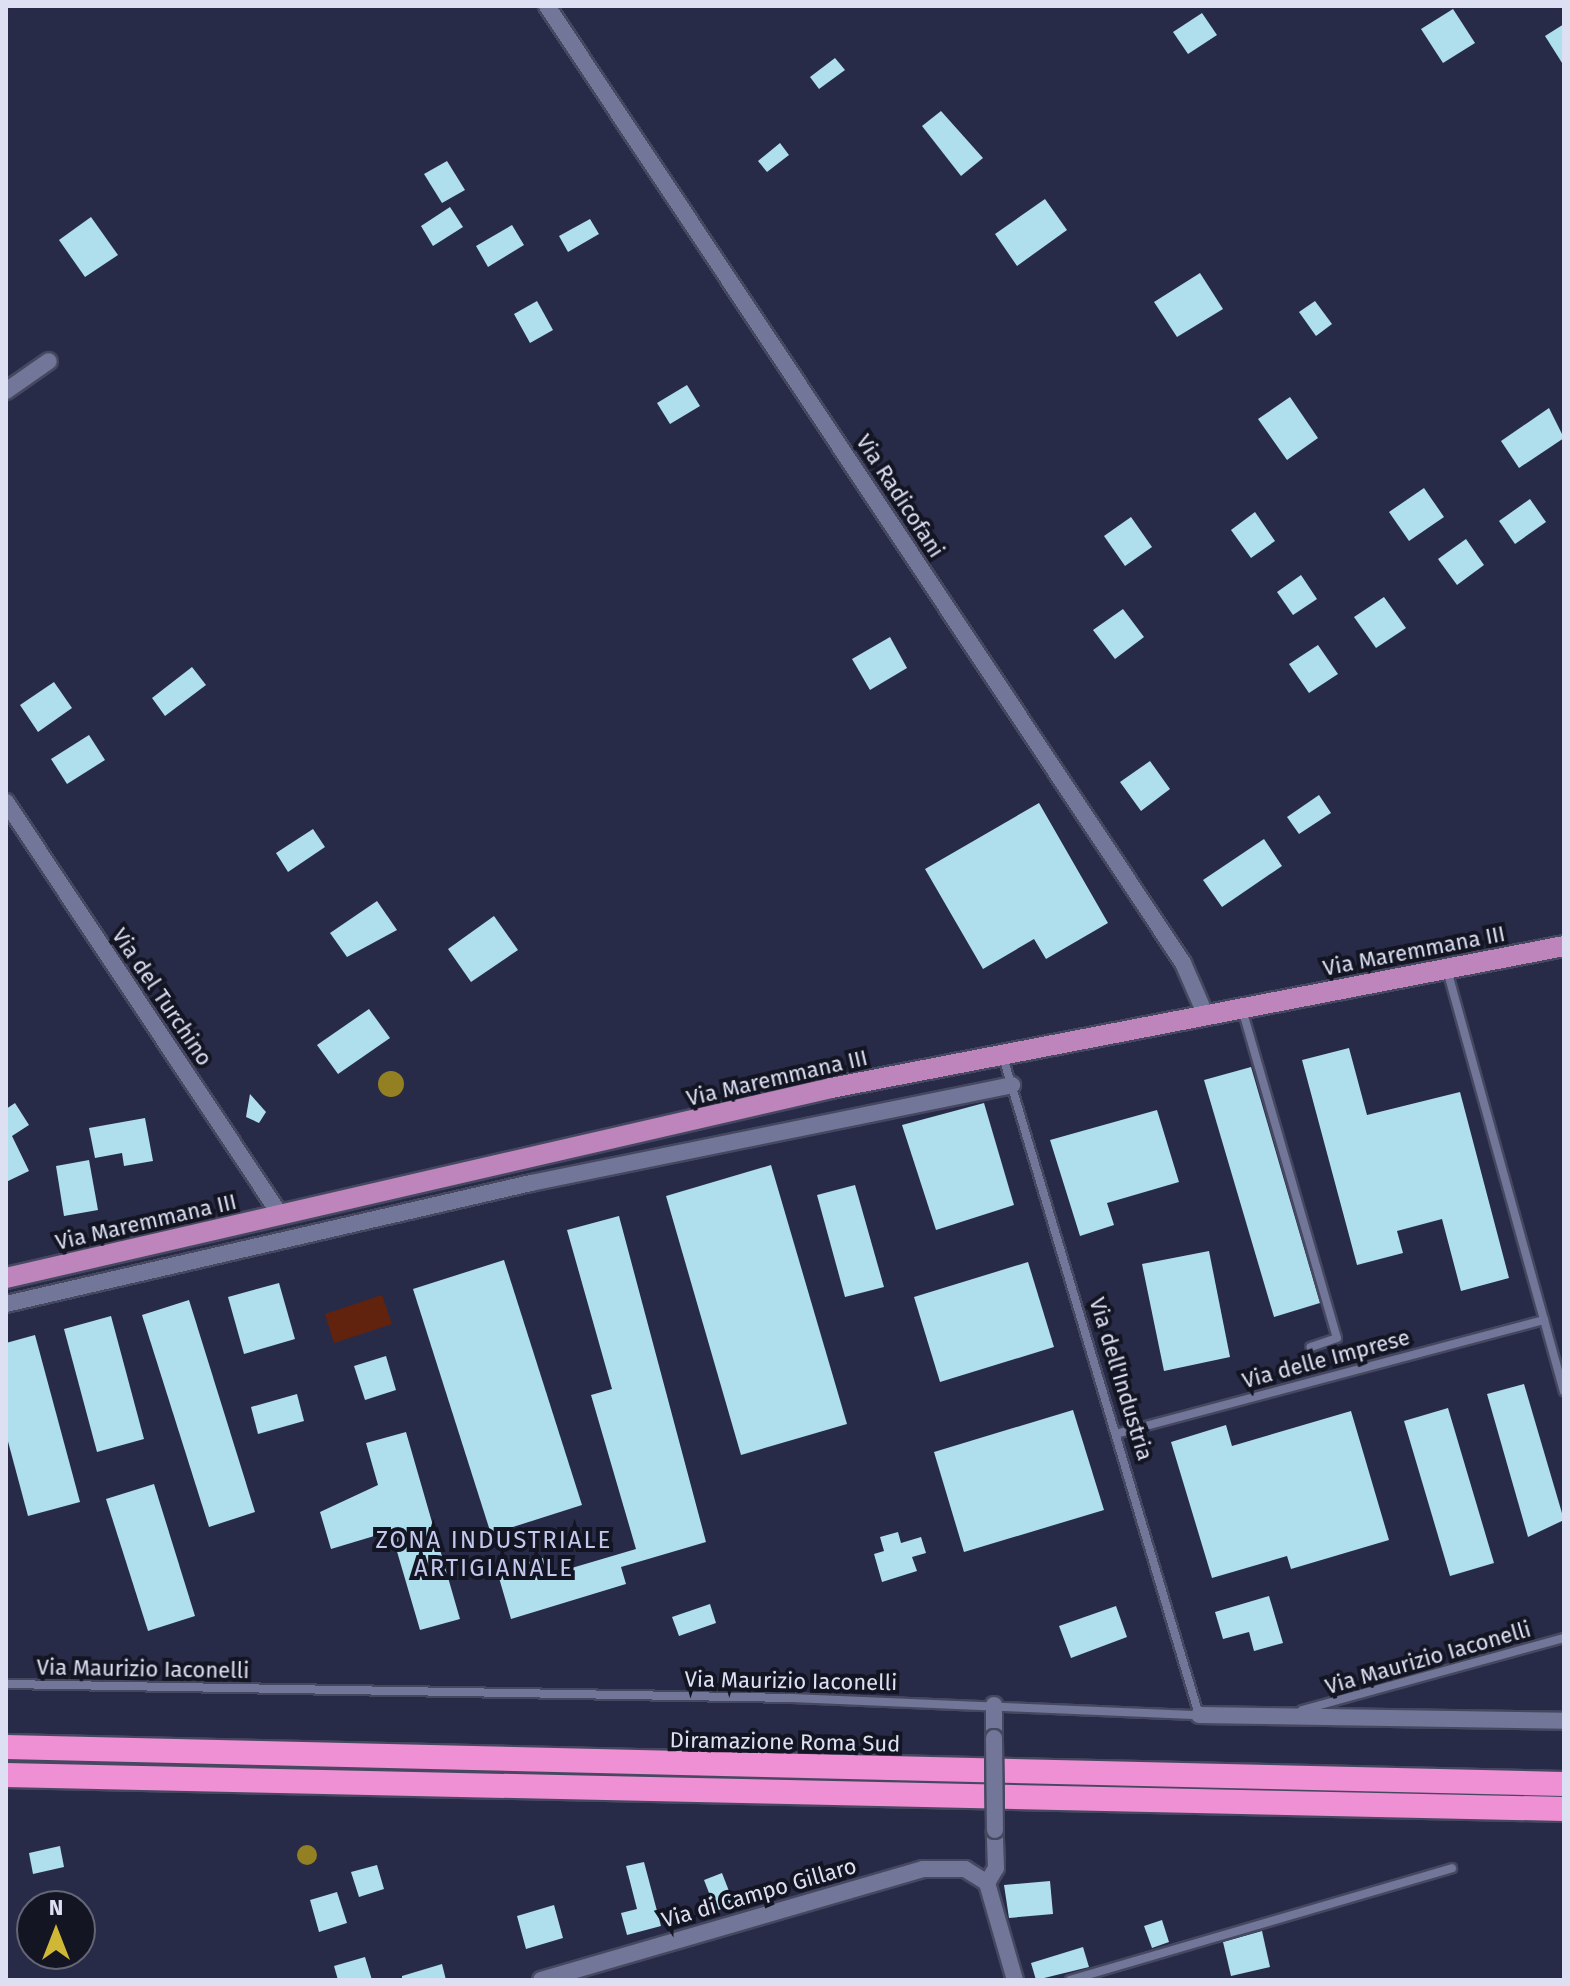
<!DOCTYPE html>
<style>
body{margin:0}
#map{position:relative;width:1570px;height:1986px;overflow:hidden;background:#282b48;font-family:"Fira Sans",sans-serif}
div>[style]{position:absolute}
.green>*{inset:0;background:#61230e}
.water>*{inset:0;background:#928022}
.round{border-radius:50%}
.building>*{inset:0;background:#afdeec}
.roads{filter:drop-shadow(2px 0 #464860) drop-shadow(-2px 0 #464860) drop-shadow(0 2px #464860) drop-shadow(0 -2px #464860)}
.lane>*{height:8px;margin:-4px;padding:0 4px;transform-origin:4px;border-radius:4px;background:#727698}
.street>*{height:16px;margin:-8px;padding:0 8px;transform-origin:8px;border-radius:8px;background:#727698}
.primary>*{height:20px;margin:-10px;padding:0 10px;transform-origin:10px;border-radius:10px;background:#bd85bc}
.highway>*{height:24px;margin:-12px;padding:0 12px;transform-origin:12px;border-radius:12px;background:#ef8fd4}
.bridges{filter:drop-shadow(2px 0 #464860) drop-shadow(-2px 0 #464860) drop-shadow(0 2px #464860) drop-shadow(0 -2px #464860)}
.street-bridge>*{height:16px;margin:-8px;padding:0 8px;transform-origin:8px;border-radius:8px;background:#727698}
span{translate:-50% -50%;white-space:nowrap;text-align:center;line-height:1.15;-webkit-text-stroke:8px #131522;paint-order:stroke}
.street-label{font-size:22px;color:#dde0f3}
.neighbourhood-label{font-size:24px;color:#c2c8ed;letter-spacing:2px}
.frame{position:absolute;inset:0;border:8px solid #dde0f3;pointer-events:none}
.north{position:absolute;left:16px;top:1890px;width:80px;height:80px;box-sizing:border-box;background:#131522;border:2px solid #646676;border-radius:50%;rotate:0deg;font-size:22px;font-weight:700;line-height:32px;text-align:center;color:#dde0f3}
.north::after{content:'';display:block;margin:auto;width:28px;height:36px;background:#d0b837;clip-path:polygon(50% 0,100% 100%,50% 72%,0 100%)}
</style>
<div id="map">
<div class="green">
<i style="clip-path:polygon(382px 1295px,392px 1324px,334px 1343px,325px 1314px)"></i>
</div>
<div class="water">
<i class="round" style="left:378px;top:1071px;width:26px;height:26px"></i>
<i class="round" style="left:297px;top:1845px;width:20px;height:20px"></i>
</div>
<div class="building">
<i style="clip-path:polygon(1453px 9px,1475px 43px,1443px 63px,1421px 29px)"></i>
<i style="clip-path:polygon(1202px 13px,1217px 35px,1188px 54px,1173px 32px)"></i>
<i style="clip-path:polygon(1564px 24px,1564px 66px,1545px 36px)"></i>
<i style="clip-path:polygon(835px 58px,845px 70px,819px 89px,810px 77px)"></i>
<i style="clip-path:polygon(941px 111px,983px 158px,961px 176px,922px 126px)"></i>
<i style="clip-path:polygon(780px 143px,789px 155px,767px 172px,758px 161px)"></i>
<i style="clip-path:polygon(447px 161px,465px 190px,442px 203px,424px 174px)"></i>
<i style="clip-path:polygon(1045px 199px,1067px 230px,1017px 266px,995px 234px)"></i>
<i style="clip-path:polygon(450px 207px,463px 227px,433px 246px,421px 226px)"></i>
<i style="clip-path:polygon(91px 217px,118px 255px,85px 277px,59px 240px)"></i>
<i style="clip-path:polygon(590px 219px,599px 234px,568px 252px,559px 236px)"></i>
<i style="clip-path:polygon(512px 225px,524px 245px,488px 267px,476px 246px)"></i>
<i style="clip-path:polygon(1200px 273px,1223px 309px,1177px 337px,1154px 302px)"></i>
<i style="clip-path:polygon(537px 301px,553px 330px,530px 343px,514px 314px)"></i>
<i style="clip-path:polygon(1315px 301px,1332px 324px,1316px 336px,1299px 312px)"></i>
<i style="clip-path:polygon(687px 385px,700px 406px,670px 424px,657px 403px)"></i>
<i style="clip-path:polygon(1290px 397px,1318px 438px,1287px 460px,1258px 419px)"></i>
<i style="clip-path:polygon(1549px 408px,1564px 438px,1519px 468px,1501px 441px)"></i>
<i style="clip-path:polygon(1424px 488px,1444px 517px,1409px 541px,1389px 512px)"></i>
<i style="clip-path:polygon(1530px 499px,1546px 522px,1515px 544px,1499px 521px)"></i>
<i style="clip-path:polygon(1255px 512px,1275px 541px,1251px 558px,1231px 530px)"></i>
<i style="clip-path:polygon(1131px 517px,1152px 547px,1125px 566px,1104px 536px)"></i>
<i style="clip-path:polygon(1466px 539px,1484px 565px,1457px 585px,1438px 559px)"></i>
<i style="clip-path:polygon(1301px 575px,1317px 599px,1293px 615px,1277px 592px)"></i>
<i style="clip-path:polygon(1384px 597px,1406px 628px,1376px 648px,1354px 617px)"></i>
<i style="clip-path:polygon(1123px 609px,1144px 637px,1115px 659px,1093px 630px)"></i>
<i style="clip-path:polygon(890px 637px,907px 668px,870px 690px,852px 659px)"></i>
<i style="clip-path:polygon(1318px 645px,1338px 674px,1309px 693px,1289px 664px)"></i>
<i style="clip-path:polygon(192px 667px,206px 685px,165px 716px,152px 698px)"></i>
<i style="clip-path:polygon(54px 682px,72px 708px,38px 732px,20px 705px)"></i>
<i style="clip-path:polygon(89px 735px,105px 760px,67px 784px,51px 759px)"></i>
<i style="clip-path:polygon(1150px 761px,1170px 789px,1141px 811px,1120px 782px)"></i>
<i style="clip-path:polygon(1319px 795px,1331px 813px,1299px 834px,1287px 817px)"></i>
<i style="clip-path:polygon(1039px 803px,1108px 923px,1046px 959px,1034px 939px,983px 969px,925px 869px)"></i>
<i style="clip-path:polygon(313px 829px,325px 847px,288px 872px,276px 853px)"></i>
<i style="clip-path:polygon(1264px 839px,1282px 866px,1222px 907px,1203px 880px)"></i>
<i style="clip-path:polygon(377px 901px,397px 930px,347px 957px,330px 933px)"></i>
<i style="clip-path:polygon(494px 916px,518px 950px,471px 982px,448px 949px)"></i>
<i style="clip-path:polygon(369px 1009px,390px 1038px,338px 1074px,317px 1045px)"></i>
<i style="clip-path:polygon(1349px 1048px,1367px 1115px,1460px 1092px,1509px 1278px,1461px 1291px,1442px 1219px,1397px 1231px,1403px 1253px,1357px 1265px,1302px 1060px)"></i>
<i style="clip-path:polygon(1251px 1067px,1320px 1303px,1274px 1317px,1204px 1080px)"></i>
<i style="clip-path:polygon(250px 1094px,266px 1112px,259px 1123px,246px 1117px)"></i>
<i style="clip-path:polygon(15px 1103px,29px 1125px,12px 1136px,29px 1171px,6px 1182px,6px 1109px)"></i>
<i style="clip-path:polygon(984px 1103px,1014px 1205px,936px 1230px,902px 1125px)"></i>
<i style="clip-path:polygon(1157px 1110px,1179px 1182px,1107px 1203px,1114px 1225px,1080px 1236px,1050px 1140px)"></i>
<i style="clip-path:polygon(145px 1118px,153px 1161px,124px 1166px,122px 1153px,95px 1158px,89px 1128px)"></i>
<i style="clip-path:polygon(89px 1160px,98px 1210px,64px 1216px,56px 1166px)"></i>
<i style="clip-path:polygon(771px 1165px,847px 1424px,741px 1455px,666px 1196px)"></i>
<i style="clip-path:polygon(855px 1185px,884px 1287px,845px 1297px,817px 1195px)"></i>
<i style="clip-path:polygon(619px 1216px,706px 1542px,621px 1567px,626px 1584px,511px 1619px,497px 1571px,543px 1558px,548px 1575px,636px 1549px,591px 1395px,612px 1389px,567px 1230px)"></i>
<i style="clip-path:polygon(1209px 1251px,1230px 1357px,1164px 1371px,1142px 1264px)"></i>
<i style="clip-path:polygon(504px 1260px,582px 1505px,491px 1534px,413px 1289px)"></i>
<i style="clip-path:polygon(1028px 1262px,1054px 1347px,940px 1382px,914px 1297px)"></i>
<i style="clip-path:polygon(279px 1283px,295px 1339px,244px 1354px,228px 1297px)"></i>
<i style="clip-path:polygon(189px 1300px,255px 1512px,209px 1527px,142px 1315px)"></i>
<i style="clip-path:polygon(111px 1316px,144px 1439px,97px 1452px,64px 1329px)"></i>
<i style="clip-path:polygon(35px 1335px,80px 1502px,28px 1516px,6px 1434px,6px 1343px)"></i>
<i style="clip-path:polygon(386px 1356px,396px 1390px,365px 1400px,354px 1366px)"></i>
<i style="clip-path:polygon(1524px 1384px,1564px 1520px,1528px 1537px,1487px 1394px)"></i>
<i style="clip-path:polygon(297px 1394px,304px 1421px,258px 1434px,251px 1407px)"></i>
<i style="clip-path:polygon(1448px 1408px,1494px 1563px,1450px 1576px,1404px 1421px)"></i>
<i style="clip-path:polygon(1073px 1410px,1104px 1510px,964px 1552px,934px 1452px)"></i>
<i style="clip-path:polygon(1351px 1411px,1389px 1540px,1291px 1569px,1287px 1556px,1212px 1578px,1171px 1442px,1226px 1425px,1232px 1446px)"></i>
<i style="clip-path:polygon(406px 1432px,460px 1619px,420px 1630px,391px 1531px,331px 1549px,320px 1512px,378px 1485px,366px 1443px)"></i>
<i style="clip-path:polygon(154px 1484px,195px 1616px,148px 1631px,106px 1499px)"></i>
<i style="clip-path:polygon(898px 1532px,901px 1543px,921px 1537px,926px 1553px,912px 1557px,917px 1571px,882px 1582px,874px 1554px,884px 1551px,880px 1537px)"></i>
<i style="clip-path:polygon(1269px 1596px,1283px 1643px,1254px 1651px,1249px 1632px,1223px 1639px,1215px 1612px)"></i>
<i style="clip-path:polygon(710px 1604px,716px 1623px,679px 1636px,672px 1617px)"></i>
<i style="clip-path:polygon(1116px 1606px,1127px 1637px,1071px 1658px,1059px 1626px)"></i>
<i style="clip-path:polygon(60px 1846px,64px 1867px,33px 1874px,29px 1853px)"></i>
<i style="clip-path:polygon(644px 1862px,661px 1926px,627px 1935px,621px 1913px,637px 1909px,626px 1866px)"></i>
<i style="clip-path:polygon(377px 1865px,384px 1889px,359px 1897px,351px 1872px)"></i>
<i style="clip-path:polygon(722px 1873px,734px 1904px,716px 1911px,704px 1880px)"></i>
<i style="clip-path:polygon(1050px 1881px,1053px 1914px,1009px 1918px,1004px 1885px)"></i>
<i style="clip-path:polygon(337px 1892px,347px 1923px,319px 1932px,310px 1900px)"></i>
<i style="clip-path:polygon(554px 1905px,563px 1938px,526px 1949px,517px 1916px)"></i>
<i style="clip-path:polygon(1162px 1920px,1169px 1942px,1152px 1948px,1144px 1926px)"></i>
<i style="clip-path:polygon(1262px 1931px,1270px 1967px,1231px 1976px,1223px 1942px)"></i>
<i style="clip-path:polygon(1083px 1947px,1089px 1967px,1036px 1980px,1031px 1963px)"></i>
<i style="clip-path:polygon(365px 1957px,372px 1980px,338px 1980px,334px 1966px)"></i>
<i style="clip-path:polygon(442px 1964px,446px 1980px,402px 1980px,402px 1976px)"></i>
</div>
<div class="roads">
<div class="lane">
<i style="left:1447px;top:970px;width:437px;rotate:74.5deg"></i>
<i style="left:1242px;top:1009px;width:342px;rotate:73.9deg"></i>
<i style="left:1337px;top:1338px;width:28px;rotate:161deg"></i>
<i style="left:1003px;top:1057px;width:687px;rotate:73.41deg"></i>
<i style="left:1119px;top:1433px;width:440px;rotate:-14.9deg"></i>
<i style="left:6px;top:1684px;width:784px;rotate:1.02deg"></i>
<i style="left:790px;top:1698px;width:411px;rotate:2.4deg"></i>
<i style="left:1302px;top:1710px;width:272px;rotate:-15.4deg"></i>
<i style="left:1070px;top:1980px;width:398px;rotate:-16.3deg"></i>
</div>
<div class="street">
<i style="left:547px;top:6px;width:1149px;rotate:56.39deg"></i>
<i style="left:1183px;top:963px;width:58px;rotate:66.5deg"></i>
<i style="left:6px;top:391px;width:52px;rotate:-34.9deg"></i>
<i style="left:6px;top:802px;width:497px;rotate:56.4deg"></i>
<i style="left:6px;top:1304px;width:539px;rotate:-12.98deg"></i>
<i style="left:531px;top:1183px;width:491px;rotate:-11.5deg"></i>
<i style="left:994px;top:1705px;width:33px;rotate:90deg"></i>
<i style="left:1199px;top:1715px;width:365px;rotate:0.9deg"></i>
<i style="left:987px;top:1883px;width:101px;rotate:73.9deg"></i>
<i style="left:987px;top:1883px;width:17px;rotate:-59deg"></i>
<i style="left:996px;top:1868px;width:38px;rotate:-92deg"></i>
<i style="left:541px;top:1980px;width:398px;rotate:-16.2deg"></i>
<i style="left:923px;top:1869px;width:42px"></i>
<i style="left:965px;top:1869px;width:26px;rotate:32deg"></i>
</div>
<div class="primary">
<i style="left:6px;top:1278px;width:847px;rotate:-12.97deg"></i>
<i style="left:831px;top:1088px;width:747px;rotate:-10.96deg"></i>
</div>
<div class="highway">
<i style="left:6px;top:1747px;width:1558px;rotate:1.36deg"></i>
<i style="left:6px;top:1775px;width:1558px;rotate:1.25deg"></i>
</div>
</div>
<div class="bridges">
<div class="street-bridge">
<i style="left:994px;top:1738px;width:92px;rotate:89.4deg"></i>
</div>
</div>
<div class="street-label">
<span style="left:900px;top:496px;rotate:57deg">Via Radicofani</span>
<span style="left:1414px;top:951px;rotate:-11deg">Via Maremmana III</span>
<span style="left:162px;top:997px;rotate:56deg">Via del Turchino</span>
<span style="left:777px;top:1078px;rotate:-13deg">Via Maremmana III</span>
<span style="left:146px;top:1222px;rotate:-13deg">Via Maremmana III</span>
<span style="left:1326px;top:1359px;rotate:-15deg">Via delle Imprese</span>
<span style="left:1121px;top:1379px;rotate:73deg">Via dell'Industria</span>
<span style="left:1428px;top:1658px;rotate:-16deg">Via Maurizio Iaconelli</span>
<span style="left:143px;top:1669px;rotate:1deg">Via Maurizio Iaconelli</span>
<span style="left:791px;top:1681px;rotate:1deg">Via Maurizio Iaconelli</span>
<span style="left:785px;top:1742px;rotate:1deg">Diramazione Roma Sud</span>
<span style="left:759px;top:1893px;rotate:-16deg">Via di Campo Gillaro</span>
</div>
<div class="neighbourhood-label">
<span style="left:494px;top:1555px">ZONA INDUSTRIALE<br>ARTIGIANALE</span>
</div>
<div class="frame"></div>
<div class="north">N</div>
</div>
